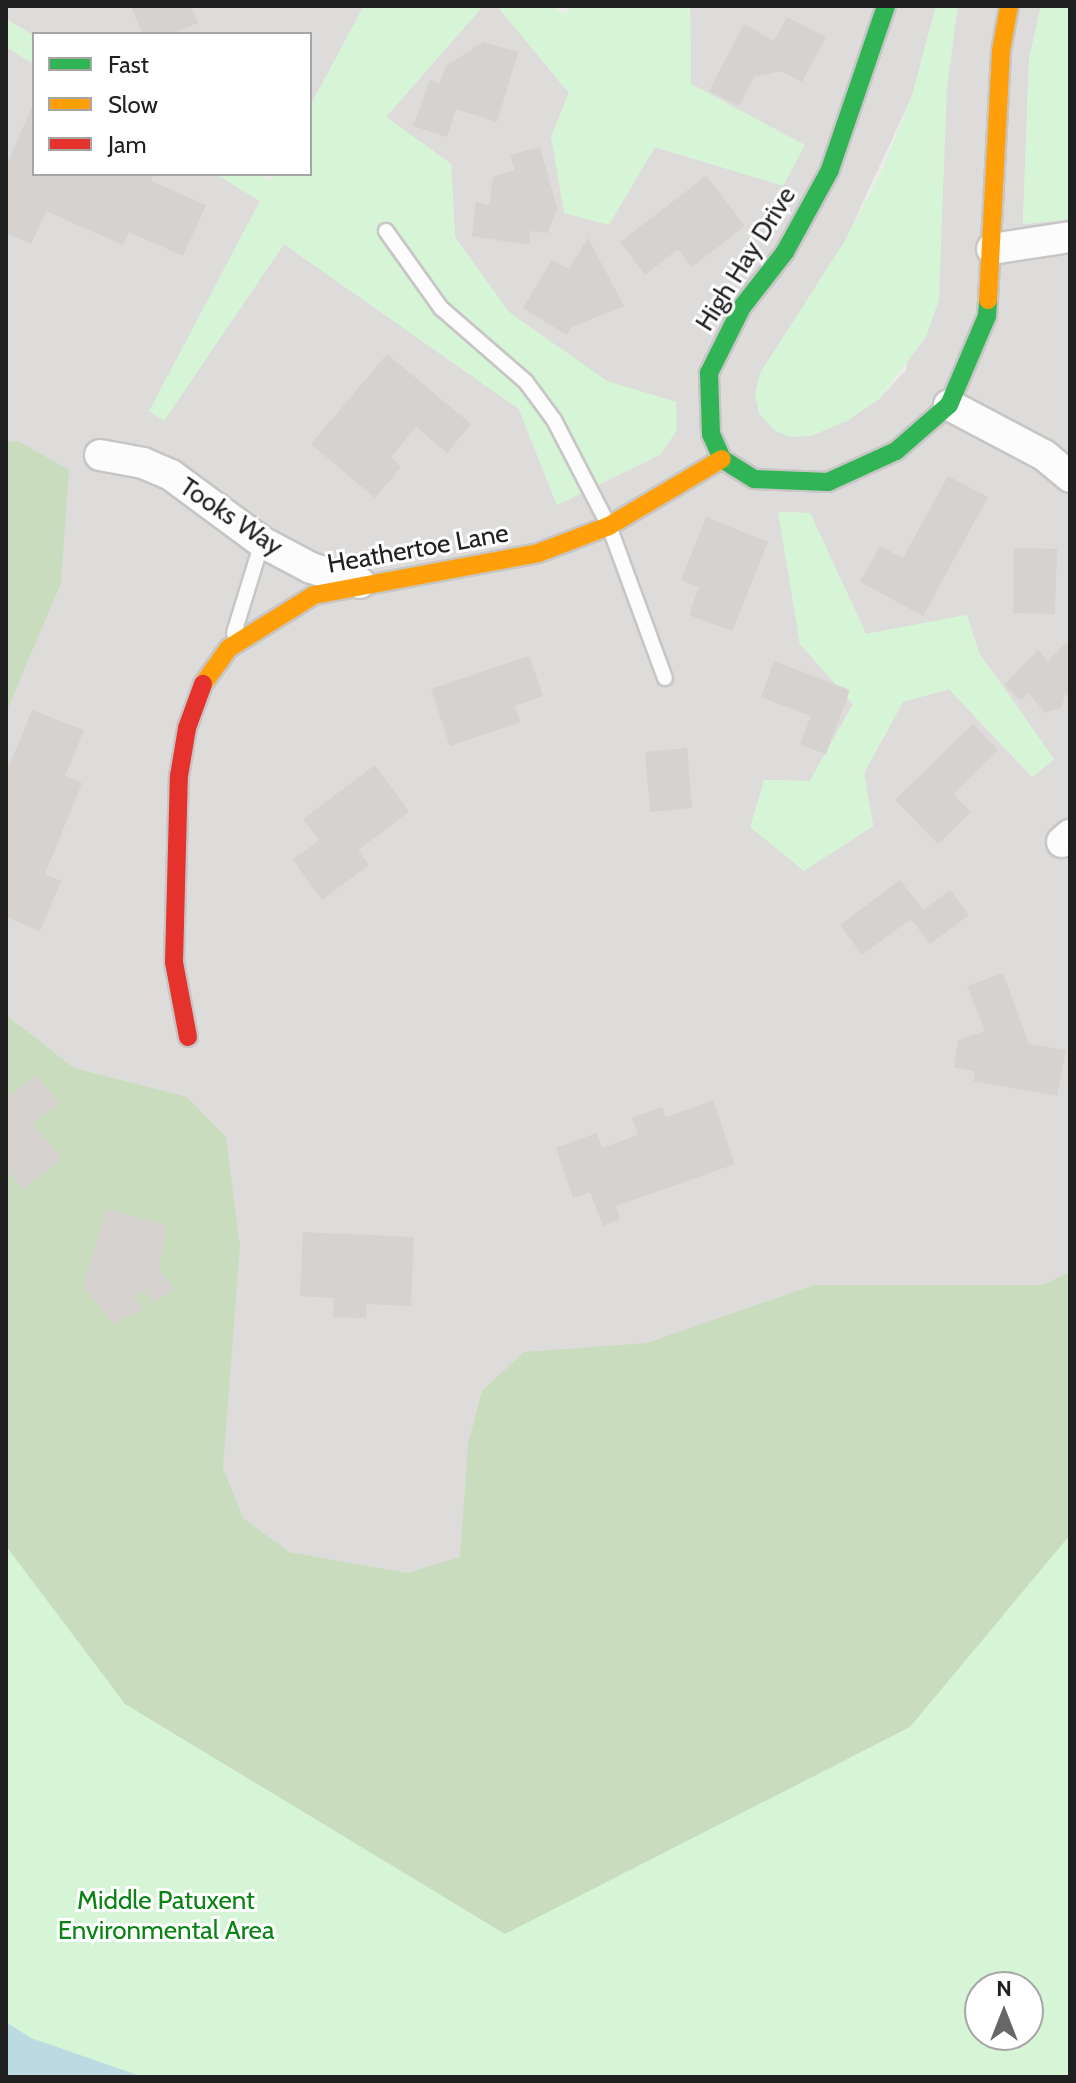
<!DOCTYPE html>
<style>
body{margin:0}
#map{position:relative;width:1076px;height:2083px;overflow:hidden;background:#eeece9;font-family:Cabin,sans-serif}
div>[style]{position:absolute}
.residential>*{inset:0;background:#dddcda}
.forest>*{inset:0;background:#c9ddbe}
.park>*{inset:0;background:#d6f4d6}
.water>*{inset:0;background:#bcdae2}
.building>*{inset:0;background:#d5d2d0}
.roads{filter:drop-shadow(2px 0 #c7c6c5) drop-shadow(-2px 0 #c7c6c5) drop-shadow(0 2px #c7c6c5) drop-shadow(0 -2px #c7c6c5)}
.lane>*{height:14px;margin:-7px;padding:0 7px;transform-origin:7px;border-radius:7px;background:#fcfcfc}
.street>*{height:30px;margin:-15px;padding:0 15px;transform-origin:15px;border-radius:15px;background:#fcfcfc}
.fast>*{height:18px;margin:-9px;padding:0 9px;transform-origin:9px;border-radius:9px;background:#30b455}
.slow>*{height:18px;margin:-9px;padding:0 9px;transform-origin:9px;border-radius:9px;background:#ff9f0a}
.jam>*{height:18px;margin:-9px;padding:0 9px;transform-origin:9px;border-radius:9px;background:#e5322d}
span{translate:-50% -50%;white-space:nowrap;text-align:center;line-height:1.15;-webkit-text-stroke:6px #fff;paint-order:stroke}
.street-label{font-size:26px;color:#202020}
.park-label{font-size:26px;color:#098412}
.frame{position:absolute;inset:0;border:8px solid #202020;pointer-events:none}
.legend{position:absolute;left:32px;top:32px;width:280px;height:144px;box-sizing:border-box;background:#fff;border:2px solid #a6a6a6;margin:0;padding:10px 14px;list-style:none;font-size:24px;color:#202020}
.legend li{display:flex;align-items:center;gap:16px;height:40px}
.legend b{width:40px;border:2px solid #a6a6a6}
.north{position:absolute;left:964px;top:1971px;width:80px;height:80px;box-sizing:border-box;background:#fff;border:2px solid #a6a6a6;border-radius:50%;rotate:0deg;font-size:22px;font-weight:700;line-height:32px;text-align:center;color:#202020}
.north::after{content:'';display:block;margin:auto;width:28px;height:36px;background:#686766;clip-path:polygon(50% 0,100% 100%,50% 72%,0 100%)}
</style>
<div id="map">
<div class="residential">
<i style="clip-path:polygon(6px 6px,364px 6px,310px 106px,310px 34px,34px 36px,6px 19px)"></i>
<i style="clip-path:polygon(evenodd,483px 6px,497px 6px,569px 93px,551px 137px,654px 147px,783px 185px,804px 145px,691px 84px,690px 6px,936px 6px,912px 96px,846px 239px,811px 436px,879px 399px,906px 370px,958px 6px,1041px 6px,1029px 59px,1023px 224px,1070px 219px,1070px 1535px,910px 1727px,6px 1546px,6px 47px,34px 64px,34px 174px,216px 174px,260px 201px,150px 411px,164px 420px,284px 244px,519px 409px,557px 505px,661px 454px,677px 402px,607px 382px,509px 313px,455px 237px,451px 164px,386px 117px,483px 6px,779px 512px,810px 513px,866px 634px,967px 615px,979px 653px,1054px 759px,1032px 777px,949px 689px,903px 701px,864px 773px,873px 826px,804px 870px,764px 780px,810px 781px,853px 704px,800px 644px,779px 512px)"></i>
</div>
<div class="forest">
<i style="clip-path:polygon(18px 441px,69px 470px,61px 583px,6px 713px,6px 442px)"></i>
<i style="clip-path:polygon(evenodd,6px 1015px,74px 1068px,187px 1097px,226px 1137px,240px 1246px,223px 1468px,243px 1518px,289px 1552px,407px 1573px,460px 1557px,468px 1444px,482px 1391px,524px 1352px,647px 1343px,814px 1285px,1043px 1285px,1070px 1272px,1070px 2077px,143px 2077px,6px 2022px,6px 1015px,980px 1987px,1028px 1987px,1028px 2035px,980px 2035px,980px 1987px)"></i>
</div>
<div class="park">
<i style="clip-path:polygon(364px 6px,483px 6px,386px 117px,451px 164px,455px 237px,509px 312px,607px 381px,676px 402px,677px 430px,661px 454px,557px 505px,519px 409px,284px 244px,164px 421px,149px 411px,260px 201px,216px 174px,259px 174px,270px 181px,274px 174px,310px 174px,310px 106px)"></i>
<i style="clip-path:polygon(497px 6px,552px 6px,565px 15px,572px 6px,690px 6px,691px 84px,805px 145px,783px 186px,655px 147px,609px 225px,564px 213px,551px 137px,569px 93px)"></i>
<i style="clip-path:polygon(936px 6px,958px 6px,947px 86px,939px 300px,926px 337px,879px 399px,847px 421px,811px 436px,790px 437px,774px 430px,759px 413px,755px 395px,760px 373px,846px 239px,882px 170px,912px 96px)"></i>
<i style="clip-path:polygon(1041px 6px,1070px 6px,1070px 219px,1023px 224px,1029px 59px)"></i>
<i style="clip-path:polygon(6px 19px,34px 36px,34px 64px,6px 47px)"></i>
<i style="clip-path:polygon(778px 512px,810px 513px,866px 634px,967px 615px,979px 653px,1054px 759px,1033px 777px,949px 689px,903px 702px,864px 773px,873px 826px,804px 871px,750px 827px,764px 780px,810px 781px,853px 704px,800px 644px)"></i>
<i style="clip-path:polygon(evenodd,1070px 1535px,1070px 2077px,6px 2077px,6px 1546px,125px 1704px,505px 1934px,910px 1727px,1070px 1535px,980px 1987px,1028px 1987px,1028px 2035px,980px 2035px,980px 1987px)"></i>
</div>
<div class="water">
<i style="clip-path:polygon(6px 2022px,31px 2038px,143px 2077px,6px 2077px)"></i>
</div>
<div class="building">
<i style="clip-path:polygon(131px 6px,191px 6px,198px 23px,171px 34px,142px 34px)"></i>
<i style="clip-path:polygon(787px 17px,826px 37px,802px 82px,781px 71px,754px 77px,739px 106px,709px 91px,744px 24px,774px 41px)"></i>
<i style="clip-path:polygon(483px 42px,518px 52px,497px 122px,456px 109px,447px 137px,413px 126px,430px 80px,439px 84px,446px 66px)"></i>
<i style="clip-path:polygon(34px 102px,34px 174px,154px 174px,151px 181px,206px 205px,183px 256px,129px 232px,123px 245px,46px 211px,31px 244px,6px 233px,6px 166px)"></i>
<i style="clip-path:polygon(540px 147px,557px 208px,548px 233px,530px 231px,529px 245px,472px 236px,476px 202px,489px 205px,493px 177px,515px 170px,510px 155px)"></i>
<i style="clip-path:polygon(706px 176px,745px 226px,692px 267px,678px 249px,645px 275px,620px 242px)"></i>
<i style="clip-path:polygon(588px 238px,624px 306px,571px 327px,567px 335px,523px 308px,552px 260px,569px 269px)"></i>
<i style="clip-path:polygon(387px 354px,471px 424px,447px 453px,416px 427px,391px 457px,401px 467px,375px 498px,311px 444px)"></i>
<i style="clip-path:polygon(948px 476px,988px 497px,923px 616px,860px 582px,880px 546px,903px 558px)"></i>
<i style="clip-path:polygon(706px 517px,768px 542px,732px 631px,689px 615px,699px 587px,681px 580px)"></i>
<i style="clip-path:polygon(1014px 548px,1057px 549px,1055px 614px,1013px 613px)"></i>
<i style="clip-path:polygon(1066px 643px,1070px 647px,1070px 705px,1065px 692px,1062px 707px,1045px 713px,1029px 693px,1021px 701px,1004px 685px,1038px 650px,1048px 661px)"></i>
<i style="clip-path:polygon(529px 656px,543px 696px,515px 706px,520px 722px,450px 746px,431px 689px)"></i>
<i style="clip-path:polygon(774px 661px,850px 690px,826px 754px,800px 745px,811px 716px,761px 697px)"></i>
<i style="clip-path:polygon(32px 710px,84px 730px,65px 776px,82px 783px,45px 874px,61px 881px,40px 931px,6px 917px,6px 773px)"></i>
<i style="clip-path:polygon(973px 724px,998px 750px,953px 794px,971px 812px,938px 844px,895px 800px)"></i>
<i style="clip-path:polygon(687px 748px,692px 808px,650px 812px,645px 752px)"></i>
<i style="clip-path:polygon(375px 765px,409px 812px,358px 850px,369px 865px,322px 900px,293px 860px,319px 840px,303px 819px)"></i>
<i style="clip-path:polygon(900px 880px,923px 910px,950px 890px,969px 915px,930px 944px,911px 919px,862px 955px,840px 925px)"></i>
<i style="clip-path:polygon(1003px 973px,1029px 1044px,1066px 1050px,1057px 1096px,973px 1081px,975px 1072px,954px 1067px,958px 1040px,985px 1031px,967px 986px)"></i>
<i style="clip-path:polygon(37px 1075px,59px 1103px,33px 1124px,62px 1158px,23px 1190px,6px 1169px,6px 1099px)"></i>
<i style="clip-path:polygon(713px 1100px,735px 1164px,616px 1206px,620px 1219px,603px 1226px,590px 1192px,573px 1198px,556px 1148px,597px 1133px,602px 1148px,638px 1135px,632px 1118px,662px 1107px,666px 1117px)"></i>
<i style="clip-path:polygon(106px 1209px,167px 1225px,159px 1270px,175px 1289px,154px 1303px,143px 1290px,135px 1297px,144px 1309px,113px 1324px,83px 1286px)"></i>
<i style="clip-path:polygon(303px 1232px,414px 1237px,411px 1306px,367px 1304px,366px 1318px,333px 1317px,334px 1298px,300px 1296px)"></i>
</div>
<div class="roads">
<div class="lane">
<i style="left:386px;top:231px;width:95px;rotate:54.5deg"></i>
<i style="left:441px;top:308px;width:113px;rotate:41deg"></i>
<i style="left:526px;top:382px;width:47px;rotate:53.6deg"></i>
<i style="left:554px;top:420px;width:119px;rotate:62.6deg"></i>
<i style="left:609px;top:526px;width:162px;rotate:69.8deg"></i>
<i style="left:234px;top:633px;width:95px;rotate:-72.9deg"></i>
</div>
<div class="street">
<i style="left:992px;top:249px;width:79px;rotate:-8.7deg"></i>
<i style="left:949px;top:405px;width:107px;rotate:27.8deg"></i>
<i style="left:1044px;top:455px;width:34px;rotate:40deg"></i>
<i style="left:100px;top:455px;width:44px;rotate:10.5deg"></i>
<i style="left:143px;top:463px;width:30px;rotate:23deg"></i>
<i style="left:171px;top:475px;width:113px;rotate:36.4deg"></i>
<i style="left:262px;top:542px;width:55px;rotate:28deg"></i>
<i style="left:311px;top:568px;width:51px;rotate:17deg"></i>
<i style="left:1062px;top:842px;width:11px;rotate:-41deg"></i>
</div>
<div class="fast">
<i style="left:886px;top:6px;width:173px;rotate:108.9deg"></i>
<i style="left:830px;top:170px;width:94px;rotate:118.8deg"></i>
<i style="left:785px;top:252px;width:70px;rotate:128deg"></i>
<i style="left:742px;top:307px;width:74px;rotate:116.6deg"></i>
<i style="left:709px;top:373px;width:61px;rotate:88.1deg"></i>
<i style="left:711px;top:434px;width:27px;rotate:66deg"></i>
<i style="left:722px;top:459px;width:38px;rotate:32deg"></i>
<i style="left:754px;top:479px;width:74px;rotate:2.3deg"></i>
<i style="left:828px;top:482px;width:75px;rotate:-24.5deg"></i>
<i style="left:896px;top:451px;width:70px;rotate:-41deg"></i>
<i style="left:949px;top:405px;width:97px;rotate:-66.9deg"></i>
<i style="left:987px;top:316px;width:16px;rotate:-86deg"></i>
</div>
<div class="slow">
<i style="left:988px;top:300px;width:249px;rotate:-87deg"></i>
<i style="left:1001px;top:51px;width:46px;rotate:-79.9deg"></i>
<i style="left:203px;top:684px;width:44px;rotate:-54.2deg"></i>
<i style="left:229px;top:648px;width:100px;rotate:-31.9deg"></i>
<i style="left:314px;top:595px;width:228px;rotate:-10.6deg"></i>
<i style="left:538px;top:553px;width:76px;rotate:-20.8deg"></i>
<i style="left:609px;top:526px;width:131px;rotate:-30.7deg"></i>
</div>
<div class="jam">
<i style="left:188px;top:1037px;width:76px;rotate:-100.6deg"></i>
<i style="left:174px;top:962px;width:186px;rotate:-88.5deg"></i>
<i style="left:179px;top:776px;width:49px;rotate:-80.5deg"></i>
<i style="left:187px;top:728px;width:47px;rotate:-70deg"></i>
</div>
</div>
<div class="street-label">
<span style="left:746px;top:259px;rotate:-58deg">High Hay Drive</span>
<span style="left:231px;top:517px;rotate:34deg">Tooks Way</span>
<span style="left:418px;top:549px;rotate:-10deg">Heathertoe Lane</span>
</div>
<div class="park-label">
<span style="left:166px;top:1916px">Middle Patuxent<br>Environmental Area</span>
</div>
<div class="frame"></div>
<ul class="legend">
<li><b style="height:10px;background:#30b455"></b>Fast</li>
<li><b style="height:10px;background:#ff9f0a"></b>Slow</li>
<li><b style="height:10px;background:#e5322d"></b>Jam</li>
</ul>
<div class="north">N</div>
</div>
